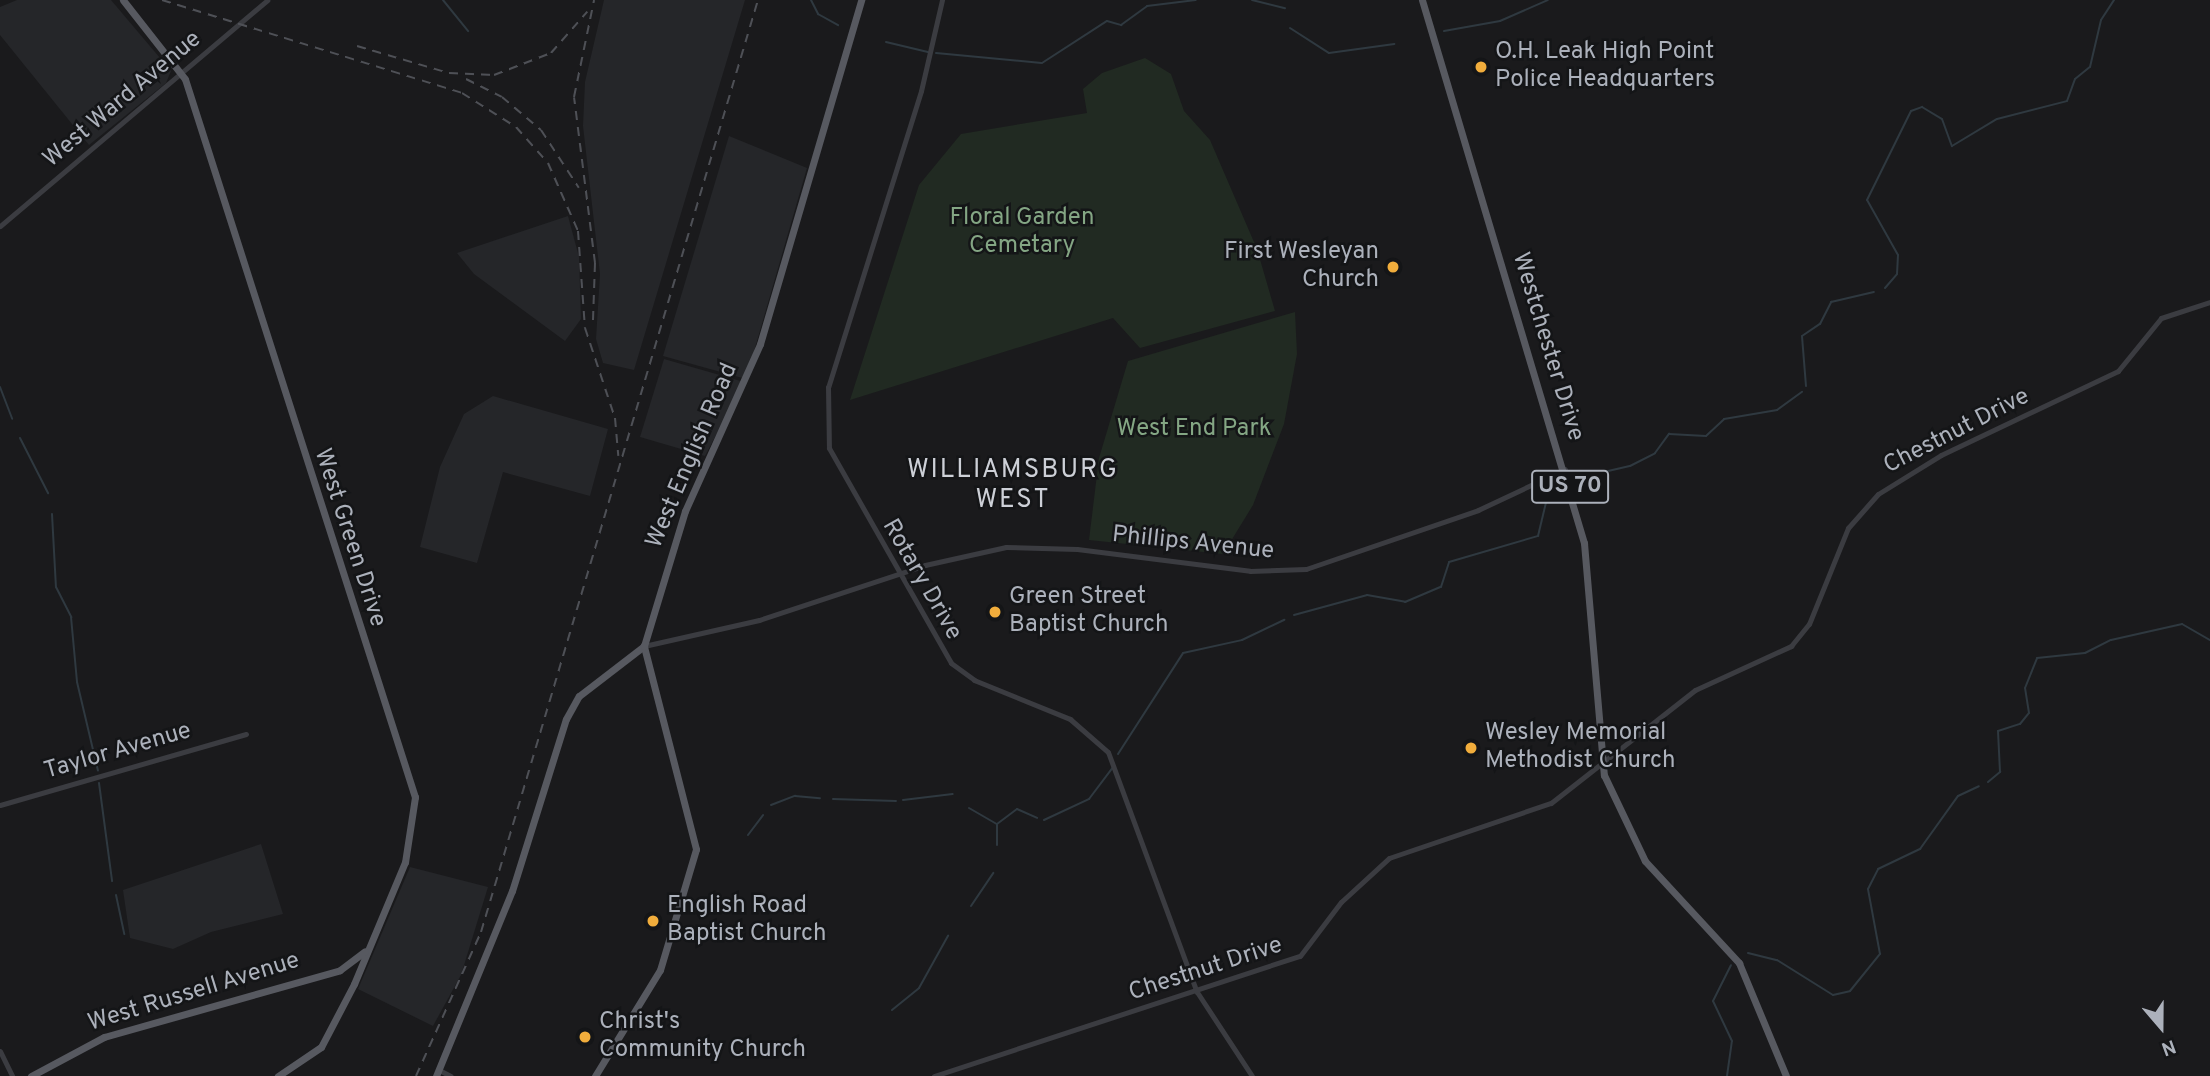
<!DOCTYPE html>
<style>
body{margin:0}
#map{position:relative;width:2210px;height:1076px;overflow:hidden;background:#1a1a1c;font-family:Overpass,sans-serif}
div>[style]{position:absolute}
.built>*{inset:0;background:#252629}
.green>*{inset:0;background:#212a22}
.stream>*{height:2px;margin:-1px;padding:0 1px;transform-origin:1px;border-radius:1px;background:#2f3940}
.minor>*{height:5px;margin:-2.5px;padding:0 2.5px;transform-origin:2.5px;border-radius:2.5px;background:#3b3c41}
.major>*{height:7px;margin:-3.5px;padding:0 3.5px;transform-origin:3.5px;border-radius:3.5px;background:#575960}
.rail>*{height:2px;margin-top:-1px;transform-origin:0;background:repeating-linear-gradient(90deg,#4e5056 0 9px,transparent 0 16px)}
.dots>*{width:19px;height:19px;translate:-50% -50%;box-sizing:border-box;border:4px solid #141517;border-radius:50%}
span{translate:-50% -50%;white-space:nowrap;text-align:center;line-height:1.15;-webkit-text-stroke:5px #141517;paint-order:stroke}
.shield-label span{padding:2px 5px;background:#141517;border:2px solid;border-radius:5px;-webkit-text-stroke-width:0}
.shield-label{font-size:23px;color:#acb1bb;font-weight:700}
.poi-label{font-size:24px;color:#acb1bb}
.left{translate:0 -50%;text-align:left}
.right{translate:-100% -50%;text-align:right}
.street-label{font-size:24px;color:#acb1bb}
.park-label{font-size:24px;color:#84a684}
.neighbourhood-label{font-size:26px;color:#cdd0d7;letter-spacing:2px}
.north{position:absolute;left:2126px;top:992px;width:70px;height:70px;-webkit-text-stroke:5px #141517;paint-order:stroke;rotate:160deg;font-size:19px;font-weight:700;line-height:28px;text-align:center;color:#acb1bb}
.north::after{content:'';display:block;margin:auto;width:24px;height:32px;background:#acb1bb;clip-path:polygon(50% 0,100% 100%,50% 72%,0 100%)}
</style>
<div id="map">
<div class="built">
<i style="clip-path:polygon(17px 0,111px 0,171px 71px,166px 83px,89px 145px,0 35px,0 7px)"></i>
<i style="clip-path:polygon(604px 0,745px 0,634px 370px,603px 363px,596px 339px,600px 274px,583px 126px,585px 82px)"></i>
<i style="clip-path:polygon(729px 136px,807px 168px,746px 379px,663px 356px)"></i>
<i style="clip-path:polygon(568px 216px,579px 257px,581px 319px,565px 341px,474px 274px,457px 253px)"></i>
<i style="clip-path:polygon(664px 359px,744px 382px,705px 456px,640px 437px)"></i>
<i style="clip-path:polygon(493px 396px,608px 429px,590px 496px,503px 472px,477px 563px,420px 547px,440px 467px,464px 414px)"></i>
<i style="clip-path:polygon(261px 844px,283px 914px,211px 932px,173px 949px,130px 938px,123px 890px)"></i>
<i style="clip-path:polygon(410px 867px,488px 887px,461px 975px,433px 1026px,358px 989px)"></i>
</div>
<div class="green">
<i style="clip-path:polygon(1145px 58px,1171px 74px,1184px 111px,1210px 140px,1257px 249px,1275px 311px,1140px 348px,1113px 318px,850px 400px,919px 185px,961px 134px,1087px 113px,1083px 89px,1102px 73px)"></i>
<i style="clip-path:polygon(1295px 312px,1297px 354px,1284px 424px,1253px 505px,1223px 554px,1089px 540px,1099px 458px,1128px 361px)"></i>
</div>
<div class="stream">
<i style="left:443px;top:0;width:40px;rotate:51deg"></i>
<i style="left:811px;top:0;width:16px;rotate:63deg"></i>
<i style="left:818px;top:14px;width:23px;rotate:29deg"></i>
<i style="left:1252px;top:0;width:34px;rotate:14deg"></i>
<i style="left:1290px;top:28px;width:46px;rotate:32.7deg"></i>
<i style="left:1329px;top:53px;width:66px;rotate:-7.9deg"></i>
<i style="left:1444px;top:31px;width:57px;rotate:-10.1deg"></i>
<i style="left:1500px;top:21px;width:52px;rotate:-23.6deg"></i>
<i style="left:886px;top:42px;width:43px;rotate:13.4deg"></i>
<i style="left:936px;top:53px;width:106px;rotate:5.4deg"></i>
<i style="left:1042px;top:63px;width:77px;rotate:-32.9deg"></i>
<i style="left:1107px;top:21px;width:15px;rotate:16deg"></i>
<i style="left:1121px;top:25px;width:32px;rotate:-36deg"></i>
<i style="left:1147px;top:6px;width:49px;rotate:-7deg"></i>
<i style="left:1885px;top:288px;width:18px;rotate:-49deg"></i>
<i style="left:1897px;top:274px;width:19px;rotate:-87deg"></i>
<i style="left:1898px;top:255px;width:63px;rotate:-119.4deg"></i>
<i style="left:1867px;top:200px;width:99px;rotate:-63.7deg"></i>
<i style="left:1911px;top:111px;width:12px;rotate:-20deg"></i>
<i style="left:1922px;top:107px;width:23px;rotate:31deg"></i>
<i style="left:1942px;top:119px;width:29px;rotate:70deg"></i>
<i style="left:1952px;top:146px;width:52px;rotate:-31deg"></i>
<i style="left:1997px;top:119px;width:72px;rotate:-14.4deg"></i>
<i style="left:2067px;top:101px;width:23px;rotate:-70deg"></i>
<i style="left:2075px;top:79px;width:19px;rotate:-39deg"></i>
<i style="left:2090px;top:67px;width:48px;rotate:-76.8deg"></i>
<i style="left:2101px;top:20px;width:24px;rotate:-57deg"></i>
<i style="left:1806px;top:386px;width:50px;rotate:-94.6deg"></i>
<i style="left:1802px;top:336px;width:22px;rotate:-34deg"></i>
<i style="left:1820px;top:324px;width:25px;rotate:-63deg"></i>
<i style="left:1831px;top:302px;width:44px;rotate:-13.1deg"></i>
<i style="left:0;top:387px;width:34px;rotate:69deg"></i>
<i style="left:20px;top:438px;width:62px;rotate:63deg"></i>
<i style="left:1578px;top:478px;width:53px;rotate:-13deg"></i>
<i style="left:1630px;top:466px;width:28px;rotate:-27deg"></i>
<i style="left:1655px;top:453px;width:24px;rotate:-54deg"></i>
<i style="left:1669px;top:434px;width:37px;rotate:3deg"></i>
<i style="left:1706px;top:436px;width:25px;rotate:-43deg"></i>
<i style="left:1724px;top:419px;width:54px;rotate:-9.6deg"></i>
<i style="left:1777px;top:410px;width:31px;rotate:-36deg"></i>
<i style="left:52px;top:514px;width:73px;rotate:86.9deg"></i>
<i style="left:56px;top:587px;width:34px;rotate:63deg"></i>
<i style="left:71px;top:617px;width:65px;rotate:84.7deg"></i>
<i style="left:77px;top:682px;width:91px;rotate:76.7deg"></i>
<i style="left:1294px;top:615px;width:76px;rotate:-15.3deg"></i>
<i style="left:1367px;top:595px;width:39px;rotate:10deg"></i>
<i style="left:1405px;top:602px;width:39px;rotate:-23deg"></i>
<i style="left:1441px;top:587px;width:26px;rotate:-72deg"></i>
<i style="left:1449px;top:562px;width:93px;rotate:-16.3deg"></i>
<i style="left:1538px;top:536px;width:43px;rotate:-76.6deg"></i>
<i style="left:1548px;top:494px;width:14px;rotate:-45deg"></i>
<i style="left:1118px;top:754px;width:120px;rotate:-57.2deg"></i>
<i style="left:1183px;top:653px;width:60px;rotate:-12.4deg"></i>
<i style="left:1242px;top:640px;width:47px;rotate:-25.5deg"></i>
<i style="left:1988px;top:782px;width:16px;rotate:-40deg"></i>
<i style="left:2000px;top:772px;width:41px;rotate:-92.8deg"></i>
<i style="left:1998px;top:731px;width:23px;rotate:-18deg"></i>
<i style="left:2020px;top:724px;width:14px;rotate:-51deg"></i>
<i style="left:2029px;top:713px;width:25px;rotate:-99deg"></i>
<i style="left:2025px;top:688px;width:32px;rotate:-68deg"></i>
<i style="left:2037px;top:658px;width:48px;rotate:-5.9deg"></i>
<i style="left:2085px;top:653px;width:29px;rotate:-27deg"></i>
<i style="left:2111px;top:640px;width:73px;rotate:-12.7deg"></i>
<i style="left:2182px;top:624px;width:32px;rotate:30deg"></i>
<i style="left:99px;top:783px;width:99px;rotate:82.4deg"></i>
<i style="left:833px;top:799px;width:63px;rotate:1.8deg"></i>
<i style="left:903px;top:800px;width:50px;rotate:-6.8deg"></i>
<i style="left:771px;top:805px;width:26px;rotate:-21deg"></i>
<i style="left:795px;top:796px;width:25px;rotate:5deg"></i>
<i style="left:969px;top:808px;width:32px;rotate:30deg"></i>
<i style="left:1044px;top:820px;width:50px;rotate:-25deg"></i>
<i style="left:1089px;top:799px;width:39px;rotate:-53deg"></i>
<i style="left:748px;top:835px;width:25px;rotate:-53deg"></i>
<i style="left:997px;top:845px;width:21px;rotate:-90deg"></i>
<i style="left:997px;top:824px;width:25px;rotate:-37deg"></i>
<i style="left:1017px;top:809px;width:22px;rotate:24deg"></i>
<i style="left:116px;top:895px;width:40px;rotate:78deg"></i>
<i style="left:971px;top:906px;width:40px;rotate:-56deg"></i>
<i style="left:1748px;top:953px;width:30px;rotate:14deg"></i>
<i style="left:1777px;top:960px;width:66px;rotate:32deg"></i>
<i style="left:1833px;top:995px;width:17px;rotate:-13deg"></i>
<i style="left:1850px;top:991px;width:48px;rotate:-51deg"></i>
<i style="left:1880px;top:954px;width:66px;rotate:-100.5deg"></i>
<i style="left:1868px;top:889px;width:22px;rotate:-63deg"></i>
<i style="left:1878px;top:869px;width:47px;rotate:-25.5deg"></i>
<i style="left:1920px;top:849px;width:65px;rotate:-54.4deg"></i>
<i style="left:1958px;top:796px;width:23px;rotate:-25deg"></i>
<i style="left:892px;top:1010px;width:35px;rotate:-39deg"></i>
<i style="left:919px;top:988px;width:60px;rotate:-60.9deg"></i>
<i style="left:1727px;top:1076px;width:35px;rotate:-82deg"></i>
<i style="left:1732px;top:1041px;width:44px;rotate:-115.4deg"></i>
<i style="left:1713px;top:1001px;width:40px;rotate:-63.4deg"></i>
</div>
<div class="minor">
<i style="left:942px;top:0;width:93px;rotate:103deg"></i>
<i style="left:921px;top:91px;width:310px;rotate:107.4deg"></i>
<i style="left:828px;top:387px;width:61px;rotate:89.1deg"></i>
<i style="left:829px;top:448px;width:247px;rotate:60.4deg"></i>
<i style="left:951px;top:663px;width:29px;rotate:36deg"></i>
<i style="left:974px;top:680px;width:104px;rotate:22.1deg"></i>
<i style="left:1070px;top:719px;width:50px;rotate:41deg"></i>
<i style="left:1108px;top:752px;width:256px;rotate:69.7deg"></i>
<i style="left:1197px;top:992px;width:100px;rotate:56.8deg"></i>
<i style="left:0;top:226px;width:350px;rotate:-40.2deg"></i>
<i style="left:644px;top:646px;width:118px;rotate:-12.7deg"></i>
<i style="left:759px;top:620px;width:175px;rotate:-18.3deg"></i>
<i style="left:925px;top:565px;width:83px;rotate:-12.5deg"></i>
<i style="left:1006px;top:547px;width:71px;rotate:1.6deg"></i>
<i style="left:1077px;top:549px;width:174px;rotate:7.2deg"></i>
<i style="left:1250px;top:571px;width:56px;rotate:-2deg"></i>
<i style="left:1306px;top:569px;width:182px;rotate:-18.9deg"></i>
<i style="left:1478px;top:510px;width:96px;rotate:-25.2deg"></i>
<i style="left:0;top:805px;width:256px;rotate:-16.1deg"></i>
<i style="left:0;top:1051px;width:28px;rotate:64deg"></i>
<i style="left:439px;top:1070px;width:13px;rotate:27deg"></i>
<i style="left:934px;top:1076px;width:385px;rotate:-18.2deg"></i>
<i style="left:1300px;top:956px;width:68px;rotate:-52.8deg"></i>
<i style="left:1341px;top:902px;width:65px;rotate:-42.5deg"></i>
<i style="left:1389px;top:858px;width:171px;rotate:-18.8deg"></i>
<i style="left:1551px;top:803px;width:183px;rotate:-38.1deg"></i>
<i style="left:1695px;top:690px;width:106px;rotate:-24.6deg"></i>
<i style="left:1791px;top:646px;width:28px;rotate:-51deg"></i>
<i style="left:1809px;top:624px;width:104px;rotate:-67.9deg"></i>
<i style="left:1848px;top:528px;width:45px;rotate:-48.6deg"></i>
<i style="left:1878px;top:494px;width:74px;rotate:-31.8deg"></i>
<i style="left:1941px;top:455px;width:196px;rotate:-25.4deg"></i>
<i style="left:2118px;top:371px;width:68px;rotate:-50.9deg"></i>
<i style="left:2161px;top:318px;width:52px;rotate:-18.1deg"></i>
</div>
<div class="major">
<i style="left:123px;top:0;width:100px;rotate:51.9deg"></i>
<i style="left:185px;top:79px;width:754px;rotate:72.24deg"></i>
<i style="left:415px;top:797px;width:66px;rotate:98.7deg"></i>
<i style="left:405px;top:862px;width:132px;rotate:112.7deg"></i>
<i style="left:354px;top:984px;width:71px;rotate:117.6deg"></i>
<i style="left:321px;top:1047px;width:52px;rotate:146deg"></i>
<i style="left:1422px;top:0;width:567px;rotate:73.39deg"></i>
<i style="left:1584px;top:543px;width:233px;rotate:85.1deg"></i>
<i style="left:1604px;top:775px;width:95px;rotate:64.5deg"></i>
<i style="left:1645px;top:861px;width:139px;rotate:47.3deg"></i>
<i style="left:1739px;top:963px;width:122px;rotate:67.4deg"></i>
<i style="left:31px;top:1076px;width:83px;rotate:-28.1deg"></i>
<i style="left:104px;top:1037px;width:245px;rotate:-15.8deg"></i>
<i style="left:340px;top:970px;width:31px;rotate:-37deg"></i>
<i style="left:436px;top:1076px;width:200px;rotate:-67.7deg"></i>
<i style="left:512px;top:891px;width:180px;rotate:-72.6deg"></i>
<i style="left:566px;top:719px;width:26px;rotate:-61deg"></i>
<i style="left:579px;top:696px;width:82px;rotate:-37.6deg"></i>
<i style="left:595px;top:1076px;width:124px;rotate:-58.5deg"></i>
<i style="left:660px;top:970px;width:126px;rotate:-73.4deg"></i>
<i style="left:696px;top:849px;width:210px;rotate:-104.4deg"></i>
<i style="left:644px;top:646px;width:141px;rotate:-73.1deg"></i>
<i style="left:685px;top:511px;width:183px;rotate:-65.8deg"></i>
<i style="left:760px;top:344px;width:359px;rotate:-73.6deg"></i>
</div>
<div class="rail">
<i style="left:162px;top:0;width:314px;rotate:17.2deg"></i>
<i style="left:462px;top:93px;width:64px;rotate:32.2deg"></i>
<i style="left:516px;top:127px;width:48px;rotate:48.4deg"></i>
<i style="left:548px;top:163px;width:74px;rotate:66.2deg"></i>
<i style="left:578px;top:231px;width:97px;rotate:85.9deg"></i>
<i style="left:585px;top:328px;width:95px;rotate:71.6deg"></i>
<i style="left:615px;top:418px;width:38px;rotate:85deg"></i>
<i style="left:357px;top:46px;width:96px;rotate:16.4deg"></i>
<i style="left:449px;top:73px;width:45px;rotate:2.5deg"></i>
<i style="left:494px;top:75px;width:61px;rotate:-21.1deg"></i>
<i style="left:551px;top:53px;width:55px;rotate:-48.7deg"></i>
<i style="left:466px;top:79px;width:40px;rotate:26.6deg"></i>
<i style="left:502px;top:97px;width:51px;rotate:40.2deg"></i>
<i style="left:541px;top:130px;width:69px;rotate:56.8deg"></i>
<i style="left:593px;top:320px;width:57px;rotate:-88deg"></i>
<i style="left:595px;top:263px;width:167px;rotate:-97.2deg"></i>
<i style="left:574px;top:97px;width:99px;rotate:-78.3deg"></i>
<i style="left:416px;top:1076px;width:158px;rotate:-65.7deg"></i>
<i style="left:481px;top:932px;width:972px;rotate:-73.45deg"></i>
</div>
<div class="dots">
<i style="left:1481px;top:67px;background:#f1ad3c"></i>
<i style="left:1393px;top:267px;background:#f1ad3c"></i>
<i style="left:995px;top:612px;background:#f1ad3c"></i>
<i style="left:1471px;top:748px;background:#f1ad3c"></i>
<i style="left:653px;top:921px;background:#f1ad3c"></i>
<i style="left:585px;top:1037px;background:#f1ad3c"></i>
</div>
<div class="shield-label">
<span style="left:1570px;top:487px">US 70</span>
</div>
<div class="poi-label">
<span class="left" style="left:1495px;top:67px">O.H. Leak High Point<br>Police Headquarters</span>
<span class="right" style="left:1379px;top:267px">First Wesleyan<br>Church</span>
<span class="left" style="left:1009px;top:612px">Green Street<br>Baptist Church</span>
<span class="left" style="left:1485px;top:748px">Wesley Memorial<br>Methodist Church</span>
<span class="left" style="left:667px;top:921px">English Road<br>Baptist Church</span>
<span class="left" style="left:599px;top:1037px">Christ's<br>Community Church</span>
</div>
<div class="street-label">
<span style="left:123px;top:100px;rotate:-40deg">West Ward Avenue</span>
<span style="left:1547px;top:347px;rotate:73deg">Westchester Drive</span>
<span style="left:1957px;top:432px;rotate:-27deg">Chestnut Drive</span>
<span style="left:693px;top:456px;rotate:-67deg">West English Road</span>
<span style="left:349px;top:538px;rotate:72deg">West Green Drive</span>
<span style="left:1193px;top:544px;rotate:6deg">Phillips Avenue</span>
<span style="left:921px;top:580px;rotate:60deg">Rotary Drive</span>
<span style="left:118px;top:752px;rotate:-16deg">Taylor Avenue</span>
<span style="left:1206px;top:970px;rotate:-18deg">Chestnut Drive</span>
<span style="left:194px;top:993px;rotate:-17deg">West Russell Avenue</span>
</div>
<div class="park-label">
<span style="left:1022px;top:233px">Floral Garden<br>Cemetary</span>
<span style="left:1194px;top:430px">West End Park</span>
</div>
<div class="neighbourhood-label">
<span style="left:1013px;top:486px">WILLIAMSBURG<br>WEST</span>
</div>
<div class="north">N</div>
</div>
